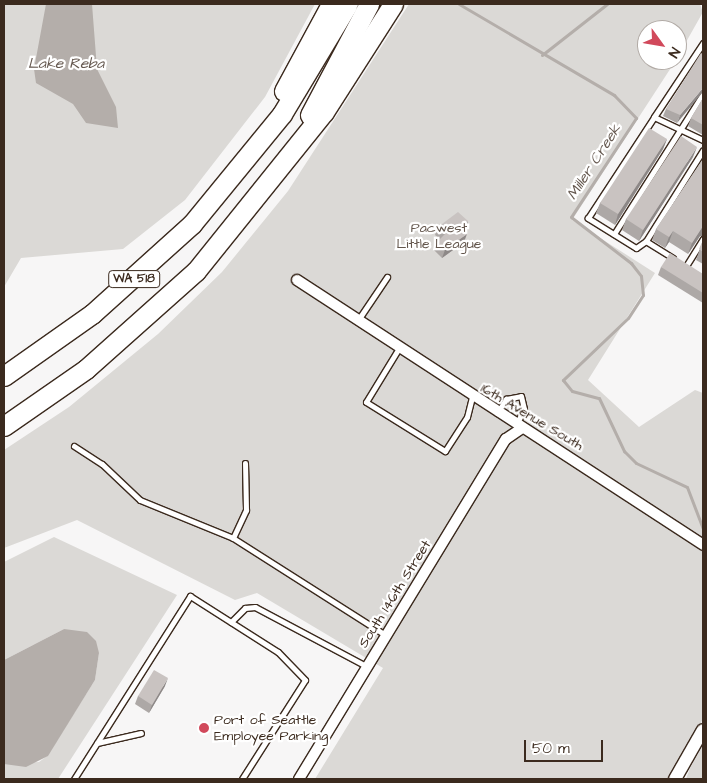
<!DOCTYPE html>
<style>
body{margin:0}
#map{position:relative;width:707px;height:783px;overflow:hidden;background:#f7f6f6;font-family:"Architects Daughter",sans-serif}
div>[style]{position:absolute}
.green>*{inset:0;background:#dbd9d6}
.water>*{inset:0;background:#b4aeaa}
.stream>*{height:3px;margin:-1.5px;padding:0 1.5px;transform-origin:1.5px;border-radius:1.5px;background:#b4aeaa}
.roads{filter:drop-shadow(1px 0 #3b2a1e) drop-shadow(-1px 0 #3b2a1e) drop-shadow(0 1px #3b2a1e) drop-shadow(0 -1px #3b2a1e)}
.service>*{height:5px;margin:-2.5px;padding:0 2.5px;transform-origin:2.5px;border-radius:2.5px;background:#fff}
.minor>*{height:10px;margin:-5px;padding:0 5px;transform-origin:5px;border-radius:5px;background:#fff}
.tertiary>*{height:12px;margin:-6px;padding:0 6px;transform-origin:6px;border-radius:6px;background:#fff}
.motorway>*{height:19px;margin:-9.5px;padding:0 9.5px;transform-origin:9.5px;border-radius:9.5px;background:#fff}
.wall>*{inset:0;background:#ada8a6}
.shaded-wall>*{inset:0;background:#8d8887}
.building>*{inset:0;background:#c9c3c1}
.dots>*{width:14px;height:14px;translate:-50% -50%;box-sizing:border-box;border:2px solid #fff;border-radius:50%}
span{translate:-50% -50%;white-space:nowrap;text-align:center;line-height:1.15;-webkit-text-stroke:4.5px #fff;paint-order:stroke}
.shield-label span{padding:1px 4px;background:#fff;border:1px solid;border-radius:4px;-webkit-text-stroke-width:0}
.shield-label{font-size:12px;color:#3b2a1e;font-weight:700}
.park-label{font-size:14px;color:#63564c}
.street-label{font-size:14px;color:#3b2a1e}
.poi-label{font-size:14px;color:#3b2a1e}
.left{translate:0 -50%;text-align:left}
.water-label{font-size:15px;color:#65584f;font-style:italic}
.frame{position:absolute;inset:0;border:5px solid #3b2a1e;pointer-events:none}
.north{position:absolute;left:637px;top:20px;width:50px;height:50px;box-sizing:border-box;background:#fff;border:1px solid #b1aaa5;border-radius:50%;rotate:122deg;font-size:14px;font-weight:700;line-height:20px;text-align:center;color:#3b2a1e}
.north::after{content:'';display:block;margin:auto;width:18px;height:22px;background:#d1495b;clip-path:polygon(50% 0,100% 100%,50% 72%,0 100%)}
.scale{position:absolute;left:524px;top:740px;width:79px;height:22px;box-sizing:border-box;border:2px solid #3b2a1e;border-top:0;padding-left:6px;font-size:15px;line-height:18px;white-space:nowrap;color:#3b2a1e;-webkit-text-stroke:4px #fff;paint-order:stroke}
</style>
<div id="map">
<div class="green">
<i style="clip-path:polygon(4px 4px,315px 4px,265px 97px,185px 200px,123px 249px,21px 258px,4px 287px)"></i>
<i style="clip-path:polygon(409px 4px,700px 4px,703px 12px,677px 58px,677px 30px,647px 30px,647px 60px,676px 60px,572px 220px,655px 273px,588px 380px,639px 427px,695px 390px,703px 393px,703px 719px,668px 779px,315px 779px,383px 668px,257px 593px,235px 600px,77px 520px,4px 548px,4px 450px,69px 407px,158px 334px,222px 272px,288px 191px)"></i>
<i style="clip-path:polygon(54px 537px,177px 595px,58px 779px,4px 779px,4px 764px,39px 762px,47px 756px,95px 680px,99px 653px,64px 629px,4px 660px,4px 562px)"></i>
<i style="clip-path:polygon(703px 745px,703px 779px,686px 779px,690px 768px)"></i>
</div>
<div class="water">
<i style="clip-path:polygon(46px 4px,92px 4px,97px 69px,116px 107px,118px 128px,86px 123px,73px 104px,36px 83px,34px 69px)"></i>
<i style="clip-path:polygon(64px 629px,87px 632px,96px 641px,99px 653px,95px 680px,48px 756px,26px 767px,4px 764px,4px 660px)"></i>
</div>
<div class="stream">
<i style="left:459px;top:4px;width:180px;rotate:30.4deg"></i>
<i style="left:614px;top:95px;width:32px;rotate:46deg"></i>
<i style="left:636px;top:118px;width:118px;rotate:123.3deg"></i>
<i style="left:571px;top:217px;width:76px;rotate:37.5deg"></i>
<i style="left:631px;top:263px;width:16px;rotate:52deg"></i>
<i style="left:641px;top:276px;width:19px;rotate:84deg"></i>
<i style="left:643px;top:295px;width:27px;rotate:123deg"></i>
<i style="left:628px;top:318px;width:90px;rotate:136.4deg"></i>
<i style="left:563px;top:380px;width:14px;rotate:51deg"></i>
<i style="left:572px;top:391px;width:28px;rotate:15deg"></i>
<i style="left:599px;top:398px;width:59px;rotate:64.7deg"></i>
<i style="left:624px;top:451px;width:17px;rotate:45deg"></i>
<i style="left:636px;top:463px;width:56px;rotate:25.2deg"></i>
<i style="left:687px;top:487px;width:45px;rotate:69.1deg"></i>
<i style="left:542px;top:55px;width:83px;rotate:-38.1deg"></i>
</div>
<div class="roads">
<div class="service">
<i style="left:654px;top:117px;width:89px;rotate:-56.5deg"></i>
<i style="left:614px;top:234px;width:166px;rotate:-57.6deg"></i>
<i style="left:646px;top:241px;width:12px;rotate:145deg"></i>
<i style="left:636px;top:248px;width:57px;rotate:-148deg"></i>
<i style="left:588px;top:218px;width:121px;rotate:-56.8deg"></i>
<i style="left:654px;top:117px;width:54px;rotate:25.1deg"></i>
<i style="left:673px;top:258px;width:32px;rotate:-148deg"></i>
<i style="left:646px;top:241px;width:107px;rotate:-57.9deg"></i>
<i style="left:686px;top:266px;width:32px;rotate:-58deg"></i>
<i style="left:358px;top:320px;width:52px;rotate:-56deg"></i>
<i style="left:399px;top:348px;width:63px;rotate:121.4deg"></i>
<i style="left:366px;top:402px;width:93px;rotate:31.8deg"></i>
<i style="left:445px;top:451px;width:40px;rotate:-57.1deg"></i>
<i style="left:467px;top:417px;width:21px;rotate:-76deg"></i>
<i style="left:497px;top:413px;width:17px;rotate:-57deg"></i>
<i style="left:506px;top:399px;width:15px;rotate:-11deg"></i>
<i style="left:521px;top:396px;width:13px;rotate:77deg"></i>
<i style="left:524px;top:409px;width:18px;rotate:117deg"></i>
<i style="left:74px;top:446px;width:33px;rotate:33deg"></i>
<i style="left:102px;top:464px;width:52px;rotate:43.5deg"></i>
<i style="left:140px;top:500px;width:100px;rotate:22.2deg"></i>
<i style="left:233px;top:538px;width:180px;rotate:32.5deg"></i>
<i style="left:233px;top:538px;width:31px;rotate:-65deg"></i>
<i style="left:246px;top:510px;width:47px;rotate:-91.2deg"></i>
<i style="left:231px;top:622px;width:20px;rotate:-45deg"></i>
<i style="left:245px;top:608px;width:10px;rotate:-6deg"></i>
<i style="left:255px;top:607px;width:126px;rotate:28deg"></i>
<i style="left:97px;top:743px;width:45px;rotate:-12.8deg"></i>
<i style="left:74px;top:779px;width:217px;rotate:-57.6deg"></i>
<i style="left:190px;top:596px;width:104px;rotate:32.5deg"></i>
<i style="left:278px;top:652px;width:39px;rotate:46deg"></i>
<i style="left:305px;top:680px;width:117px;rotate:122.5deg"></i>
</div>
<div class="minor">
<i style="left:297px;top:280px;width:485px;rotate:33.1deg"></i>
<i style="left:299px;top:779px;width:398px;rotate:-58.7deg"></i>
<i style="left:506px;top:439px;width:18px;rotate:-34deg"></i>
</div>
<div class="tertiary">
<i style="left:675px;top:779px;width:56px;rotate:-60.3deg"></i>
</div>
<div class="motorway">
<i style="left:284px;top:91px;width:99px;rotate:-61.6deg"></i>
<i style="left:310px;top:115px;width:126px;rotate:-62deg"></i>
<i style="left:4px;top:376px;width:108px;rotate:-35.2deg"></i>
<i style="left:92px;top:314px;width:135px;rotate:-42deg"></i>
<i style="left:192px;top:224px;width:142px;rotate:-50.7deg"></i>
<i style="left:282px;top:114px;width:128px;rotate:-59deg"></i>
<i style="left:4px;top:426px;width:100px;rotate:-34.8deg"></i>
<i style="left:86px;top:369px;width:147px;rotate:-41.7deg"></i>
<i style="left:196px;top:271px;width:204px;rotate:-51.2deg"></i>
<i style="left:324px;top:112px;width:128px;rotate:-57.4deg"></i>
</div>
</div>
<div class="wall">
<i style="clip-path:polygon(703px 55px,677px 123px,663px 116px,666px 109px)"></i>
<i style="clip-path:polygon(703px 98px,703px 135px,688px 126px,691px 118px)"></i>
<i style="clip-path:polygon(667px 139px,663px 149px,615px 225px,596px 213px,600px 203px)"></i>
<i style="clip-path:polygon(693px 157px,639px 241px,622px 230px,626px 219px)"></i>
<i style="clip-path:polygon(703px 159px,703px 236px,700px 236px,688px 254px,669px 242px,665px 248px,652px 240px,656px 229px)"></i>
<i style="clip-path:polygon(438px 227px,465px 229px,463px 231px,464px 242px,442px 258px,434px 250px,437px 242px,440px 239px,435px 235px)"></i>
<i style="clip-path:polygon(703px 240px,703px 264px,696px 260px)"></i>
<i style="clip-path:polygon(661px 267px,703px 274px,703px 303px,658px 275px)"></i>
<i style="clip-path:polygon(165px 686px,149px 713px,135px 704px,138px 696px)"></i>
</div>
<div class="shaded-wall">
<i style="clip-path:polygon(703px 88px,703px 92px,677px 123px,680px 115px)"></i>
<i style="clip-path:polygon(667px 139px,663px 149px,615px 225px,618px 214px)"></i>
<i style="clip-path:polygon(697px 147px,693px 157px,639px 241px,643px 230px)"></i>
<i style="clip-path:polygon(468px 221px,465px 229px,458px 236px,461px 228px)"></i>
<i style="clip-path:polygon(703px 226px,703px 236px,700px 236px,688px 254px,692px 243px)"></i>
<i style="clip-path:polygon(673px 231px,669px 242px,665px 248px,669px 237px)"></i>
<i style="clip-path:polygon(467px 234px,464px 242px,442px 258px,445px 250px)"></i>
<i style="clip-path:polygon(168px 678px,165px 686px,149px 713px,152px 705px)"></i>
</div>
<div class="building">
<i style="clip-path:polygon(701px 53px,703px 55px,703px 88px,680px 115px,666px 109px)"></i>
<i style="clip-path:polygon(703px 98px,703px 125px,691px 118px)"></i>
<i style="clip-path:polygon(649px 128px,667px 139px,618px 214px,600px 203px)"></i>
<i style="clip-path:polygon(681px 136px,697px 147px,643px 230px,626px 219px)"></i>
<i style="clip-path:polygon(703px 159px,703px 226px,692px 243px,673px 231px,669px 237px,656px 229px)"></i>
<i style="clip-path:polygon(458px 212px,468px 221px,461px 228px,467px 234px,445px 250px,437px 242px,445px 234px,438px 227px)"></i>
<i style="clip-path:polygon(703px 240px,703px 252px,699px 249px)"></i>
<i style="clip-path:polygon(670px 253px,703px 274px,703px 293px,661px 267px)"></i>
<i style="clip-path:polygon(154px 670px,168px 678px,152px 705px,138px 696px)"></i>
</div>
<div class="dots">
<i style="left:204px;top:728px;background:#d1495b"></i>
</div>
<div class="shield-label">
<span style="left:134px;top:279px">WA 518</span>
</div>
<div class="park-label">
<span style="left:439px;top:236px">Pacwest<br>Little League</span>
</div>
<div class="street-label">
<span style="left:532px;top:417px;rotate:31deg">16th Avenue South</span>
<span style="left:395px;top:594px;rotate:-58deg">South 146th Street</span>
</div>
<div class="poi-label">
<span class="left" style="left:214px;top:728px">Port of Seattle<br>Employee Parking</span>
</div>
<div class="water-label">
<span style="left:66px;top:64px">Lake Reba</span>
<span style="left:594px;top:162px;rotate:-57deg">Miller Creek</span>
</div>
<div class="frame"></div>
<div class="north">N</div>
<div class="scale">50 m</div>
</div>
